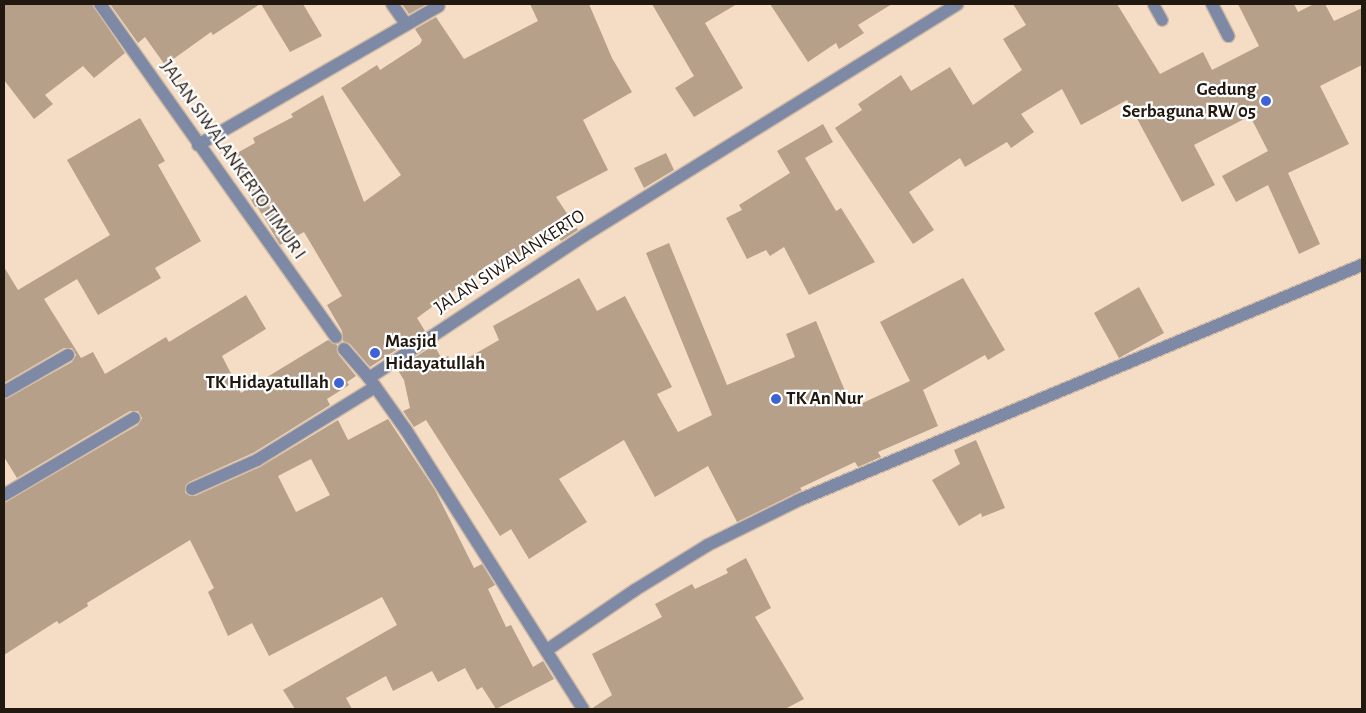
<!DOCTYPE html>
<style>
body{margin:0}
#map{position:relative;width:1366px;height:713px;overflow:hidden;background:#f5dcc4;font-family:"Alegreya Sans",sans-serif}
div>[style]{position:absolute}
.building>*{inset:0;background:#b7a089}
.roads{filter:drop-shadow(1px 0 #cfb9a4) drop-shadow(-1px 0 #cfb9a4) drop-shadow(0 1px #cfb9a4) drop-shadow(0 -1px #cfb9a4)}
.service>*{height:11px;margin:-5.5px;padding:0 5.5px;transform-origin:5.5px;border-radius:5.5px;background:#7e8aa5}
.minor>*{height:12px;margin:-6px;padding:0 6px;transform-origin:6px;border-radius:6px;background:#7e8aa5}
.dots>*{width:14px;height:14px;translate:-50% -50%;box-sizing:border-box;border:2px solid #fff;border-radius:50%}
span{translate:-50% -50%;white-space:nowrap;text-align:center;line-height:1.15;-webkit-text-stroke:4.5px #fff;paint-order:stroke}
.poi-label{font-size:19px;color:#211810;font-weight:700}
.right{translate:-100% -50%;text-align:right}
.left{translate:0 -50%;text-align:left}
.street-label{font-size:19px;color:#211810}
.frame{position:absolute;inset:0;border:5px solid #211810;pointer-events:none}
</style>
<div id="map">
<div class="building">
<i style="clip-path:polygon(4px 4px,92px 4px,125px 53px,94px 78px,83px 66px,45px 95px,53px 104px,34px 119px,4px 80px)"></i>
<i style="clip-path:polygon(110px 4px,260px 4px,213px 35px,211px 32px,165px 65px,145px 37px,138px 43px)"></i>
<i style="clip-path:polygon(261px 4px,303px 4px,322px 36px,290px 52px)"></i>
<i style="clip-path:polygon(402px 4px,427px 4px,409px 14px)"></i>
<i style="clip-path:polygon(530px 4px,589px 4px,612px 58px,632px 92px,583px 120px,608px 170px,556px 197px,578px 230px,561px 241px,555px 232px,487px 278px,482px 270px,417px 318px,425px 331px,370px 367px,350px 344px,343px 341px,342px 331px,327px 305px,342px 296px,304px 232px,280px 245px,257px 206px,255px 207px,228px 158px,255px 143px,253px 138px,293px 117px,291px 114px,323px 95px,364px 202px,401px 175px,341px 88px,377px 65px,380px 70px,420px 44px,422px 40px,415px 29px,436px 17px,464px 59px,538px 21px)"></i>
<i style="clip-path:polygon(652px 4px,737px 4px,705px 23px,743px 88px,694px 117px,675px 88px,694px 76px)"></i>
<i style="clip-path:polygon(770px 4px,892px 4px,858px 25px,864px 33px,839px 49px,836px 43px,808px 62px)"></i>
<i style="clip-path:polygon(1013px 4px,1117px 4px,1160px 74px,1203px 52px,1212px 70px,1259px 46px,1238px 4px,1294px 4px,1298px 12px,1314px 4px,1325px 4px,1334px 21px,1362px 8px,1362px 65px,1320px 86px,1349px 144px,1288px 173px,1320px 244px,1299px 254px,1268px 185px,1236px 202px,1222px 176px,1268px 151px,1250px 116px,1194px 145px,1215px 185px,1182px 202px,1127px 100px,1081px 125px,1062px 89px,1021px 114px,1034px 132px,1011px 148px,1007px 142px,965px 167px,960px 158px,909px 192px,934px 230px,913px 244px,835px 128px,862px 110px,858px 104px,901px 75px,911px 91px,950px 67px,973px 105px,1022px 70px,1003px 39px,1026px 25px)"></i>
<i style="clip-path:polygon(evenodd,140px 118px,165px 161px,158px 165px,201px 241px,155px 268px,161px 278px,98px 315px,77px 279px,44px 299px,81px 358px,93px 352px,105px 374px,166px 337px,169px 342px,246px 295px,266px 329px,222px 356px,241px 393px,328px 340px,337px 345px,338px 354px,356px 376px,347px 382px,349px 385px,327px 399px,330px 405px,253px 453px,189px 482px,185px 493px,195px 496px,260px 467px,338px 420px,348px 440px,388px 419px,435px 490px,474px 568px,482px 564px,495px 585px,488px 589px,506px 627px,511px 625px,533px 667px,543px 661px,554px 679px,496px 709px,482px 687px,477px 690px,465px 668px,438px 682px,432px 671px,393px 691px,386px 676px,346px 698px,352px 709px,295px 709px,283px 690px,397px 625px,382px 597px,269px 656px,252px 623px,228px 636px,208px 592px,214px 588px,190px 540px,87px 603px,88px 606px,59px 624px,57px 621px,4px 655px,4px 503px,138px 425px,142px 418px,138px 411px,130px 411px,17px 478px,4px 457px,4px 400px,72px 362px,76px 355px,72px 348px,64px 348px,4px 383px,4px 267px,18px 290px,110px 235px,67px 160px,140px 118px,311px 459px,330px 495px,296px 512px,278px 476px,311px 459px)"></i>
<i style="clip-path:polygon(823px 124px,833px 142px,805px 158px,836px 211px,841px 208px,875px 262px,809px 295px,784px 247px,770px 256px,766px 250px,747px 259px,726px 218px,742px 210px,739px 205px,790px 173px,777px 151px)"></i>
<i style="clip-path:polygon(666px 153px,674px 170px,644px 188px,634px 168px)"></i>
<i style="clip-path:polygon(669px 243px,727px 385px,795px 357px,786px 334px,816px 321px,852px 408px,910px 381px,880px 322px,963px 278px,1005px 350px,988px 360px,985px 355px,923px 390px,938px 426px,878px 452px,881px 457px,858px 467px,855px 462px,800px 488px,802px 490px,737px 522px,708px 466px,655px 497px,624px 440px,559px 479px,587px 522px,529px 559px,511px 529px,500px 536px,426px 420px,414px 427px,403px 411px,410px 408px,404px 380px,397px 369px,434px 345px,442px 359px,448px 356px,454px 366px,499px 340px,493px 326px,579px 278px,597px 311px,625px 296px,672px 387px,657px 394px,678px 432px,712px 415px,646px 253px)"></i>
<i style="clip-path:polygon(1139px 287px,1164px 333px,1119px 358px,1094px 313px)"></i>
<i style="clip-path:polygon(976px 440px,1005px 508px,982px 517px,981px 513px,959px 526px,932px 480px,960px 464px,954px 450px)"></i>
<i style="clip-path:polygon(746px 558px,771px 608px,755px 617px,804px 699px,785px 709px,591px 709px,612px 695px,592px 654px,662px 617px,655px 604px,692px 584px,695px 589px,728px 573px,726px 569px)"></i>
</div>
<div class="roads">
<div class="service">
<i style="left:1153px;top:4px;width:18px;rotate:61deg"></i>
</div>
<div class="minor">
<i style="left:100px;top:4px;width:408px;rotate:54.7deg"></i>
<i style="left:392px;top:4px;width:24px;rotate:55deg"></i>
<i style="left:1212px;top:4px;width:36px;rotate:63deg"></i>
<i style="left:198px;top:145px;width:278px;rotate:-30deg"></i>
<i style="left:344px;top:349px;width:38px;rotate:49deg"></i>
<i style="left:4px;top:392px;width:74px;rotate:-30deg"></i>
<i style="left:192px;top:489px;width:71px;rotate:-24deg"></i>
<i style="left:257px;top:460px;width:139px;rotate:-31.7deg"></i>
<i style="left:4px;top:495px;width:151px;rotate:-30.6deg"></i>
<i style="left:547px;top:650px;width:107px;rotate:-34.3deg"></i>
<i style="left:635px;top:590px;width:86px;rotate:-31.7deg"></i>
<i style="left:708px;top:545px;width:102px;rotate:-26.3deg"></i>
<i style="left:799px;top:500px;width:610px;rotate:-22.66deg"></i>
<i style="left:583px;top:709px;width:330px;rotate:-122.4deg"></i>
<i style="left:406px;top:430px;width:64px;rotate:-125.4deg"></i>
<i style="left:369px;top:378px;width:259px;rotate:-33.5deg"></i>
<i style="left:585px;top:235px;width:438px;rotate:-31.8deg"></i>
</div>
</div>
<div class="dots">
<i style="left:1266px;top:101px;background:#3f62d4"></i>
<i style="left:375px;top:353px;background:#3f62d4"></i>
<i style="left:339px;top:383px;background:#3f62d4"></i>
<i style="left:776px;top:399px;background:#3f62d4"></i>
</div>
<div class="poi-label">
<span class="right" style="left:1256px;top:101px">Gedung<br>Serbaguna RW 05</span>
<span class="left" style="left:385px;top:353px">Masjid<br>Hidayatullah</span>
<span class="right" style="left:329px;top:383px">TK Hidayatullah</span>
<span class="left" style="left:786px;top:399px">TK An Nur</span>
</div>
<div class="street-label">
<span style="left:233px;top:160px;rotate:55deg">JALAN SIWALANKERTO TIMUR I</span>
<span style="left:510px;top:262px;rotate:-33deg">JALAN SIWALANKERTO</span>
</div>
<div class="frame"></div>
</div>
